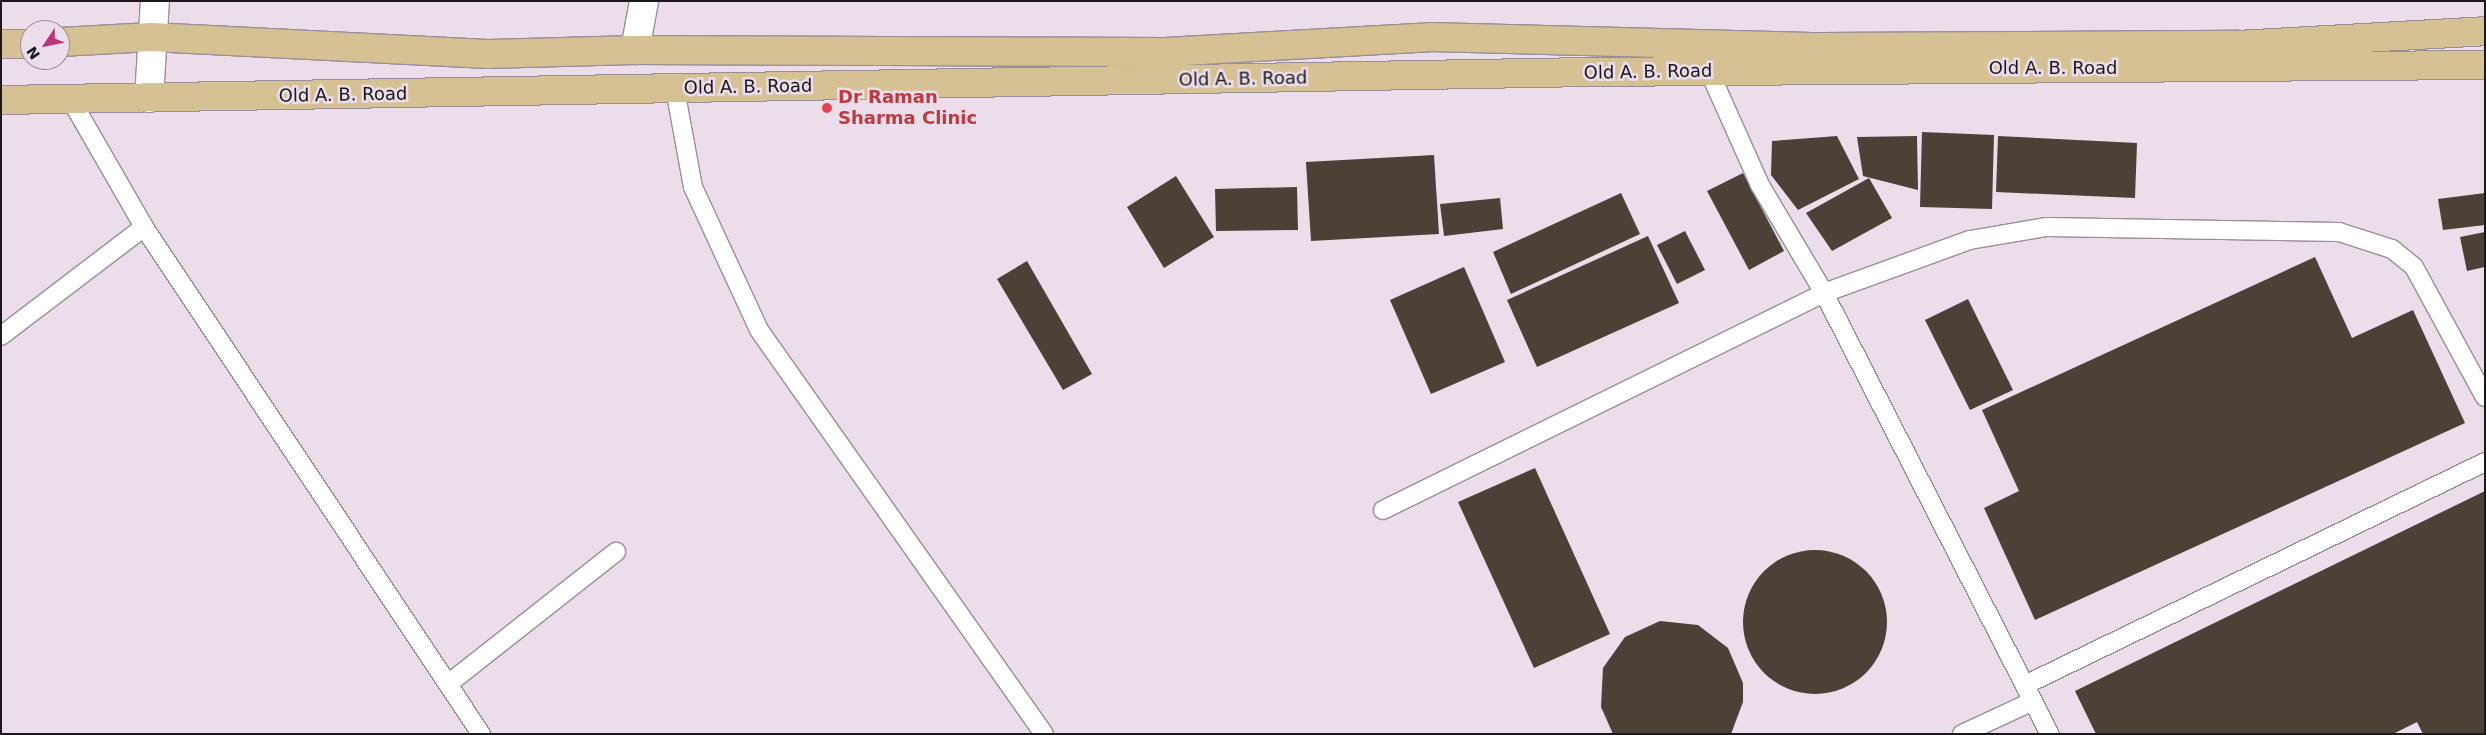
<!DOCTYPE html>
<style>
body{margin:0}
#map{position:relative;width:2486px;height:735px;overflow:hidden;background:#ebddea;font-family:"DejaVu Sans",sans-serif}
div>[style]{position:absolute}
.building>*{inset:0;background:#4b4137}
.round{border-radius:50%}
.roads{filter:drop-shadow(1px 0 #9a8e99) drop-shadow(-1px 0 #9a8e99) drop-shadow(0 1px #9a8e99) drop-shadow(0 -1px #9a8e99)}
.service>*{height:18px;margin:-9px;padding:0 9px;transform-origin:9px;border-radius:9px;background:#fff}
.minor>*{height:28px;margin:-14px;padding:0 14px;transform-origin:14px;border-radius:14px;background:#fff}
.primary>*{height:28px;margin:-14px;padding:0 14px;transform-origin:14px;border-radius:14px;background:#d5c193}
.dots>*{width:14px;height:14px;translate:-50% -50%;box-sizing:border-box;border:2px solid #ebddea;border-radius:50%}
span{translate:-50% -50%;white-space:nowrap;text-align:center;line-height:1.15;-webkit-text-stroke:5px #ebddea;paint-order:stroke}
.street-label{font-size:18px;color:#1b171b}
.health-label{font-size:18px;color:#be3a42;font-weight:700}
.left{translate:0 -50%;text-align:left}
.frame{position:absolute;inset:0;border:2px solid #1b171b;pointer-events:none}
.north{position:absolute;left:20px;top:20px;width:50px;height:50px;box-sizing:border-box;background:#ebddea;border:1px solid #988e97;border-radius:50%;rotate:236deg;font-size:14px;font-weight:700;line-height:20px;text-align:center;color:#1b171b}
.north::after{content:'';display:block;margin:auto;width:18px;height:22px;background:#bb3578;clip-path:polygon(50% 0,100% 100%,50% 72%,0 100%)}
</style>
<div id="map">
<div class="building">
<i style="clip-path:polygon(1922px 132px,1994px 135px,1992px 209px,1920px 207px)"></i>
<i style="clip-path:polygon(1837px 136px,1859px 179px,1798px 210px,1771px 175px,1772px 141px)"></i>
<i style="clip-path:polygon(1917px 136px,1918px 190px,1863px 176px,1857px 137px)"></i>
<i style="clip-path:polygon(1998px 136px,2137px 143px,2135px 198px,1996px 192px)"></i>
<i style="clip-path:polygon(1434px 155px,1439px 234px,1311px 241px,1306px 162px)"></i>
<i style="clip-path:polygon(1743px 173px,1784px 251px,1749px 270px,1707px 191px)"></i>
<i style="clip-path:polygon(1176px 176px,1214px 237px,1164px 268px,1127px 207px)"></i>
<i style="clip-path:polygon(1869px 178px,1892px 218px,1832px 251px,1806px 213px)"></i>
<i style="clip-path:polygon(1297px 187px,1298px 230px,1216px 231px,1215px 189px)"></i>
<i style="clip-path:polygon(1621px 193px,1640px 234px,1511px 294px,1493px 252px)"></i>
<i style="clip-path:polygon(2485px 193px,2485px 225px,2443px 230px,2438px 199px)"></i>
<i style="clip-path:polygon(1500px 198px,1503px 229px,1444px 236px,1440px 204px)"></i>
<i style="clip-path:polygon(1685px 231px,1705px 270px,1677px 284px,1657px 245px)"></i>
<i style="clip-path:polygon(2485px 232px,2485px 267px,2467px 271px,2460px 237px)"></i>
<i style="clip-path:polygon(1648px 236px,1679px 303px,1537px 367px,1507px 300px)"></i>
<i style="clip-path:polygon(2315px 257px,2352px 338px,2413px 310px,2465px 423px,2035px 620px,1984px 508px,2019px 491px,1982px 410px)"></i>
<i style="clip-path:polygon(1027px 261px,1092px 374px,1063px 390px,997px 279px)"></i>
<i style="clip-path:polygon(1464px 267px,1505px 362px,1431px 394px,1390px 300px)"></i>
<i style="clip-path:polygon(1968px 299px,2013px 390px,1970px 410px,1925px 320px)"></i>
<i style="clip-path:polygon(1535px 468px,1610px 634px,1534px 668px,1458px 502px)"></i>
<i style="clip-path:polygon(2485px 491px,2485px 734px,2423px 734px,2417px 722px,2393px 734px,2096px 734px,2075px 691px)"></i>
<i class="round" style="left:1743px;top:550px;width:144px;height:144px"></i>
<i style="clip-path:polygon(1660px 621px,1698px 625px,1728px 648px,1743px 683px,1743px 702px,1731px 734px,1613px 734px,1601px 707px,1603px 668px,1625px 637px)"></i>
</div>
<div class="roads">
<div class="service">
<i style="left:1709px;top:71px;width:125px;rotate:65.9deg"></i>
<i style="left:1760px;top:185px;width:126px;rotate:59.3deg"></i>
<i style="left:1824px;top:293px;width:496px;rotate:62.9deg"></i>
<i style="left:675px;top:89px;width:100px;rotate:79.6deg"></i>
<i style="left:693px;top:187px;width:157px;rotate:65.2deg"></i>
<i style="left:759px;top:330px;width:494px;rotate:54.8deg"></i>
<i style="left:71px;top:100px;width:146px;rotate:60.1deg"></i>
<i style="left:144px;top:227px;width:609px;rotate:56.39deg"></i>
<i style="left:1px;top:336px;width:180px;rotate:-37.3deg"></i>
<i style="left:1383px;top:510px;width:491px;rotate:-26.2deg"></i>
<i style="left:1824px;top:293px;width:155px;rotate:-20deg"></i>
<i style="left:1970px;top:240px;width:78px;rotate:-9.6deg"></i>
<i style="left:2047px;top:227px;width:292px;rotate:1deg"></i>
<i style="left:2339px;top:232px;width:56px;rotate:17.8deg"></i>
<i style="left:2392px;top:249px;width:28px;rotate:39deg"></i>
<i style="left:2414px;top:267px;width:148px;rotate:61.4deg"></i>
<i style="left:448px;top:684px;width:214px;rotate:-38.2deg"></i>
<i style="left:2025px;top:685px;width:511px;rotate:-25.86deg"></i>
<i style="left:1962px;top:734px;width:78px;rotate:-24.9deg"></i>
</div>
<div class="minor">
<i style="left:635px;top:50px;width:50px;rotate:-79.6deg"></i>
<i style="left:149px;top:98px;width:97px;rotate:-86.5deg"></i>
</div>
<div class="primary">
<i style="left:60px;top:42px;width:91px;rotate:-3.1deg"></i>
<i style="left:151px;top:37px;width:337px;rotate:2.9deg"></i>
<i style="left:488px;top:54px;width:147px;rotate:-1.6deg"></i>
<i style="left:635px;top:50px;width:530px;rotate:0.22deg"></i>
<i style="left:1165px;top:52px;width:265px;rotate:-3.2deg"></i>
<i style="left:1430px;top:37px;width:391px;rotate:1.5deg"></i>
<i style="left:1821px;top:47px;width:417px;rotate:-0.3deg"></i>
<i style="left:2238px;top:45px;width:247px;rotate:-3.2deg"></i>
<i style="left:1px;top:44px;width:29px"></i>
<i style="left:1px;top:100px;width:1589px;rotate:-1.01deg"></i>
<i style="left:1590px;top:72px;width:895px;rotate:-0.45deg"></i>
</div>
</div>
<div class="dots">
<i style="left:827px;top:108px;background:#e0444e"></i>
</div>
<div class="street-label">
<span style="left:2053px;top:68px">Old A. B. Road</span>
<span style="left:1648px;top:72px;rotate:-1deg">Old A. B. Road</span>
<span style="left:1243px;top:79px;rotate:-1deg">Old A. B. Road</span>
<span style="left:748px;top:87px;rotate:-1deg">Old A. B. Road</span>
<span style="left:343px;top:95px;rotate:-1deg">Old A. B. Road</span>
</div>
<div class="health-label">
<span class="left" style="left:838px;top:108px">Dr Raman<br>Sharma Clinic</span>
</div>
<div class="frame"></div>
<div class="north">N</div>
</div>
